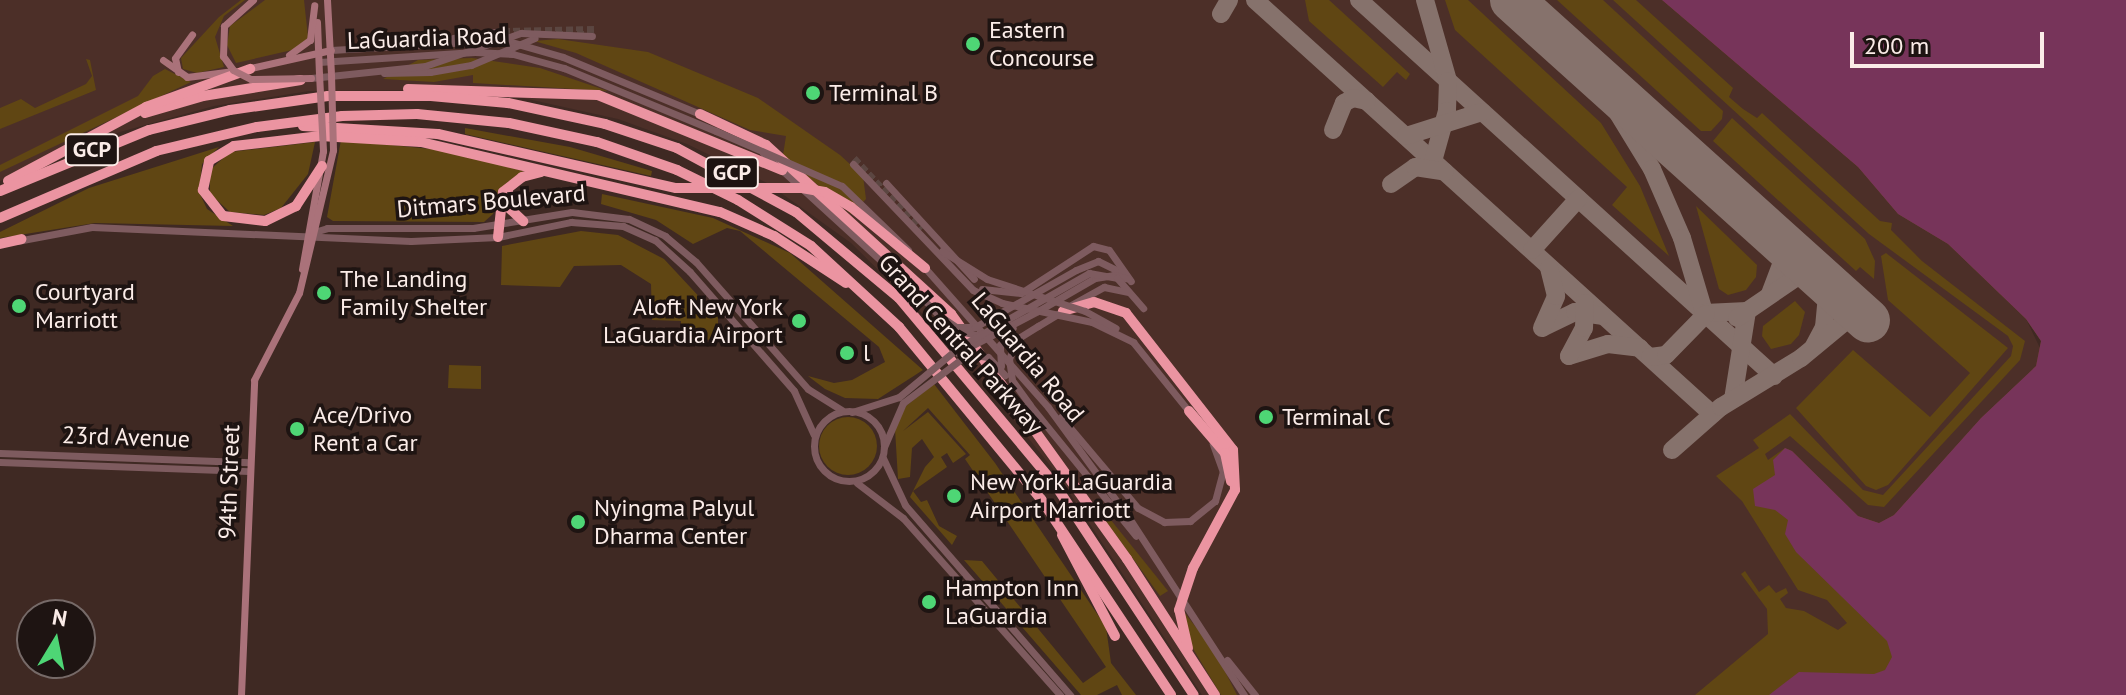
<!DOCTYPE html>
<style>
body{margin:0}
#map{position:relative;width:2126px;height:695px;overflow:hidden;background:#3f2923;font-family:"PT Sans",sans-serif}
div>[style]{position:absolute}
.built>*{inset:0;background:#4c2f28}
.green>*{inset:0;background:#604613}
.round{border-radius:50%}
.water>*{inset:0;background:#77345a}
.taxiway>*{height:18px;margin:-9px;padding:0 9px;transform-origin:9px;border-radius:9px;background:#86726c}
.runway>*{height:44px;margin:-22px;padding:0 22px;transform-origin:22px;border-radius:22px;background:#86726c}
.tertiary-tunnel>*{height:7px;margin-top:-3.5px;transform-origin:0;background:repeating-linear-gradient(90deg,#5b4641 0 7px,transparent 0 10.5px)}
.tertiary>*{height:7px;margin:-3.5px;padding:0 3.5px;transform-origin:3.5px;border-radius:3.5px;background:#7e5b5f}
.tertiary>.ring{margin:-3.5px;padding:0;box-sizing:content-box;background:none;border:7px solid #7e5b5f;border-radius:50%}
.secondary>*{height:7px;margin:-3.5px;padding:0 3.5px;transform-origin:3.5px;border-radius:3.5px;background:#aa727a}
.motorway>*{height:10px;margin:-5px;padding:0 5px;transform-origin:5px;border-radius:5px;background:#eb94a1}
.tertiary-bridge>*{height:7px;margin:-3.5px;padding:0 3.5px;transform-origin:3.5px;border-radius:3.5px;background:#7e5b5f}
.secondary-bridge>*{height:7px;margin:-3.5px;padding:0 3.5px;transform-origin:3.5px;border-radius:3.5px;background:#aa727a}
.motorway-bridge>*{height:10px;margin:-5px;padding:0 5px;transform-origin:5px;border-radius:5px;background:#eb94a1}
.dots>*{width:22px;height:22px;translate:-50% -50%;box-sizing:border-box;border:4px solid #1e1412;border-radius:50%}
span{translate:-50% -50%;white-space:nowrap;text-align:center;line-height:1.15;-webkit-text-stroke:7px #1e1412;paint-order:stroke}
.shield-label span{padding:2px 6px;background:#1e1412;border:2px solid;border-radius:6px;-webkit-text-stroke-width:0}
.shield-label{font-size:22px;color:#fbece8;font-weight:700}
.poi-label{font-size:24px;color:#fbece8}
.left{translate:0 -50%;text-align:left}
.right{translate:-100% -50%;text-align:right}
.street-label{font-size:24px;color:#fbece8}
.north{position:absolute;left:16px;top:599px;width:80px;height:80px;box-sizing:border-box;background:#1e1412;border:2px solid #766a68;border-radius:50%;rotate:10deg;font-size:22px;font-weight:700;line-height:32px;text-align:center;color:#fbece8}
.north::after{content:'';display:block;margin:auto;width:28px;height:36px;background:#4ed675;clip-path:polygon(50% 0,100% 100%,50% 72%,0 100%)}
.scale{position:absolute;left:1850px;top:32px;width:194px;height:36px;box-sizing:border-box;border:4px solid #fbece8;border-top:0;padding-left:10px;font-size:24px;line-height:28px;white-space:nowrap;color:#fbece8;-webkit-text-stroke:6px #1e1412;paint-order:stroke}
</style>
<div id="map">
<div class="built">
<i style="clip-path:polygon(0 0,1662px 0,1858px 167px,1898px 214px,1948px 244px,2026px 319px,2041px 350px,2036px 366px,1981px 418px,1894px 515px,1879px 523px,1858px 516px,1786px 449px,1887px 641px,1769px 695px,1202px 695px,1057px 474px,954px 345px,851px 243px,767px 183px,687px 144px,618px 119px,514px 96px,423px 90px,309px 91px,214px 106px,120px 132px,0 181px)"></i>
</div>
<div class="green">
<i style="clip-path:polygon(241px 0,245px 0,224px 16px,215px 37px,224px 67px,197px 73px,183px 69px,181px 58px,219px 17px)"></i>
<i style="clip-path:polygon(265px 0,304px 0,308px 37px,301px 48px,236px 63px,227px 45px,230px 26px)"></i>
<i style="clip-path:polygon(1305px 0,1329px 0,1410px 74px,1406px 80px,1397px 72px,1383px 87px,1309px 21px)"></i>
<i style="clip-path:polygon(1445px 0,1468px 0,1601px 123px,1640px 186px,1669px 256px,1612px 205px,1627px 187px,1455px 30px)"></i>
<i style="clip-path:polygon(1557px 0,1603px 0,1723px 111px,1722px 119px,1711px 131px,1701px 131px)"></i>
<i style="clip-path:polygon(1613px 0,1636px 0,1733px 88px,1729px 97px,1743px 109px,1757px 118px,1762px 113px,1880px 221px,1892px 223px,1891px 230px,1922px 261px,2025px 341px,2020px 360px,1884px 507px,1868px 505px,1790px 436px,1765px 454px,1768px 460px,1785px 448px,1792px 451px,1858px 516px,1879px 523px,1894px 515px,1981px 418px,2036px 366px,2041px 341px,2026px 319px,1948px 244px,1898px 214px,1858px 167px,1662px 0,1896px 0,2060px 315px,1948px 695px,1695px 695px,1768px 634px,1767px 609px,1741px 574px,1745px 571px,1759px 592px,1769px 585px,1776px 593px,1786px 588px,1788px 593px,1780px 599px,1786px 608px,1804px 611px,1838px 630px,1847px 623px,1827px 600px,1798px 590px,1742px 501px,1716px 476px,1759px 448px,1753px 440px,1790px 414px,1863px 490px,1883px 495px,2011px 356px,2013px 346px,2008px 336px,1869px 234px)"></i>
<i style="clip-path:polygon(558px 39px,648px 52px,758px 98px,840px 155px,863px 176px,866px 199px,851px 214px,783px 155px,786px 136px,750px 130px,576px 53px,534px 41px)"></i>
<i style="clip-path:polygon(472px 58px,540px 68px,608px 91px,473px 83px,473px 75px,434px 82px,383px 79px,418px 60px)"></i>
<i style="clip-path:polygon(86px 59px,90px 60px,96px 90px,0 129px,0 108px,21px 99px,35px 108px,86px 84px,92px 76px)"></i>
<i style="clip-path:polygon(165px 69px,191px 82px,0 172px,0 165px,138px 96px,153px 76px)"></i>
<i style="clip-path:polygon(1732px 118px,1865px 239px,1875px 261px,1874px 279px,1860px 267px,1856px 271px,1713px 141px)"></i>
<i style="clip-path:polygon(465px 128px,570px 147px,652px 171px,651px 176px,465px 134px)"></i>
<i style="clip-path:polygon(341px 140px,441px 150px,524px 171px,505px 184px,493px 214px,484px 222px,333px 221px,327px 217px)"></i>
<i style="clip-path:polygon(315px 142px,308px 174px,281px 208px,264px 215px,230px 212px,210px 194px,210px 170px,230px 152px)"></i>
<i style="clip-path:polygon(219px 147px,202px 164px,199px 192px,207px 209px,233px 226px,95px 223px,0 238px,0 232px,89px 188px)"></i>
<i style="clip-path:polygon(602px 194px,713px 218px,790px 253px,923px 370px,878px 399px,845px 398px,825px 389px,808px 376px,834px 383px,852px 380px,885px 362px,879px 347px,740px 231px,727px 228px,693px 244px,656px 220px,601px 204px)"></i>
<i style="clip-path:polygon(1696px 206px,1757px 265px,1756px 277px,1746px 290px,1728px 295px,1719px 289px)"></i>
<i style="clip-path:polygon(581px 231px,618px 235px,664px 259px,718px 317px,718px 340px,680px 339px,681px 321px,652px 320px,651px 284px,621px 265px,574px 266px,560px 287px,501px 285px,502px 246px)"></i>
<i style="clip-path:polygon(1886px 253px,2008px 348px,1888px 485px,1876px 490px,1866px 486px,1796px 408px,1853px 350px,1930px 417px,1970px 373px,1888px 300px,1881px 256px)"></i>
<i style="clip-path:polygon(1795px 301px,1805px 312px,1799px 335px,1791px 344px,1771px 349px,1762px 336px,1763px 326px)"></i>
<i style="clip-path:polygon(449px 365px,481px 366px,481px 389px,448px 388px)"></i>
<i style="clip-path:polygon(934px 384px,995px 463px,1106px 627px,1111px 663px,1136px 695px,1122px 695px,1117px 685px,1097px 695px,1081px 695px,964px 560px,982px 561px,1083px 683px,1106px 667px,965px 459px,970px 455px,928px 408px,903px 431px,928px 412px,966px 454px,953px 463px,947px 453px,941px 457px,947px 467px,913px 491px,921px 502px,927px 500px,939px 526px,957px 536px,952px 545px,910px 497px,925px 467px,934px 457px,922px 439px,912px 448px,910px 477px,898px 479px,895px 429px,906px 406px)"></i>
<i class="round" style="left:819px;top:417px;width:58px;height:58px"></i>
<i style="clip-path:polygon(1098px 504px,1168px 591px,1160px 596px,1095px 506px)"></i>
<i style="clip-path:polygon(1176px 602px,1214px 650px,1237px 695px,1221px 695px,1177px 622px)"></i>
</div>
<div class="water">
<i style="clip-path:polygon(1662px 0,2126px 0,2126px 695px,1769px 695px,1799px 672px,1874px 674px,1885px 670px,1892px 657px,1887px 641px,1796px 552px,1785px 534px,1788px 520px,1775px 510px,1755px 506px,1753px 489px,1775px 475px,1773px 460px,1785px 448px,1792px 451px,1858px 516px,1879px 523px,1894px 515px,1981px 418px,2036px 366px,2041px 341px,2026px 319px,1948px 244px,1898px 214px,1858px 167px)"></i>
</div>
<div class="taxiway">
<i style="left:1255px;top:0;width:617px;rotate:42.17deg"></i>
<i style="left:1359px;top:0;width:560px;rotate:42.18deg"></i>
<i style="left:1425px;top:0;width:84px;rotate:74.1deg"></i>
<i style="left:1448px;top:81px;width:30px;rotate:92deg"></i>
<i style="left:1447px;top:111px;width:52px;rotate:105.6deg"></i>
<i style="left:1221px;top:14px;width:16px;rotate:-60deg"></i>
<i style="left:1560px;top:43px;width:87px;rotate:50.1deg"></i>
<i style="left:1616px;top:110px;width:69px;rotate:58.6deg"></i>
<i style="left:1652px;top:169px;width:75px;rotate:66.5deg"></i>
<i style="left:1682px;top:238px;width:77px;rotate:73.4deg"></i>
<i style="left:1333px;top:130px;width:29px;rotate:-68deg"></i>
<i style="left:1344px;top:103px;width:10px;rotate:-29deg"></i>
<i style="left:1353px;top:98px;width:14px;rotate:12deg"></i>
<i style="left:1406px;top:136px;width:80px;rotate:-17.5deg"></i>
<i style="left:1391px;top:184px;width:29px;rotate:-35deg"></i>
<i style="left:1415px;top:167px;width:30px;rotate:9deg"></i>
<i style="left:1532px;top:250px;width:69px;rotate:-48deg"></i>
<i style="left:1770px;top:294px;width:48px;rotate:-69.3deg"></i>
<i style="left:1705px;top:313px;width:42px;rotate:-2.7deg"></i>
<i style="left:1747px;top:311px;width:89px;rotate:99deg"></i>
<i style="left:1737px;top:318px;width:88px;rotate:-34.4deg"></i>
<i style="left:1544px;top:327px;width:34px;rotate:-26deg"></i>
<i style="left:1575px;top:312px;width:27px;rotate:8deg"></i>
<i style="left:1542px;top:328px;width:35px;rotate:-66deg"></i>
<i style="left:1556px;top:296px;width:29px;rotate:-104deg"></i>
<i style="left:1814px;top:346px;width:21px;rotate:-62deg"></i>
<i style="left:1824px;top:327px;width:42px;rotate:-84.6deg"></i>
<i style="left:1569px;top:356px;width:41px;rotate:-17.1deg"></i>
<i style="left:1608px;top:344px;width:32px;rotate:7deg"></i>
<i style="left:1569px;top:356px;width:32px;rotate:-62deg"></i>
<i style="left:1584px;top:328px;width:25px;rotate:-88deg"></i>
<i style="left:1650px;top:357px;width:16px;rotate:-7deg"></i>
<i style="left:1666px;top:355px;width:57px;rotate:-45.7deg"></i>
<i style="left:1672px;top:450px;width:65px;rotate:-41.3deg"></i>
<i style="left:1721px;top:407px;width:94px;rotate:-31.5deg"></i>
<i style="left:1801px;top:358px;width:74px;rotate:-39.5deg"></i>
</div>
<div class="runway">
<i style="left:1512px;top:0;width:479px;rotate:42deg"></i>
</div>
<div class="tertiary-tunnel">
<i style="left:503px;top:31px;width:91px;rotate:-1.3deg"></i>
<i style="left:854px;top:158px;width:98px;rotate:47.1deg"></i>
</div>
<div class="tertiary">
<i style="left:453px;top:38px;width:50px;rotate:-8deg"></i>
<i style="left:331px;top:50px;width:173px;rotate:-3.3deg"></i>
<i style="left:504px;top:40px;width:61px;rotate:16.1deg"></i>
<i style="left:563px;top:57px;width:151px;rotate:22.6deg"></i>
<i style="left:319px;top:62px;width:156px;rotate:-3.7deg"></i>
<i style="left:475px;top:52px;width:38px;rotate:3deg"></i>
<i style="left:513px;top:54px;width:53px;rotate:15.4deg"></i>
<i style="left:564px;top:68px;width:165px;rotate:22.5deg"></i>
<i style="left:384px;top:73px;width:46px;rotate:-1.2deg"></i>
<i style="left:763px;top:153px;width:231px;rotate:42.4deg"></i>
<i style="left:886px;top:183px;width:130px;rotate:47.5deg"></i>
<i style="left:311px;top:233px;width:17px;rotate:-17deg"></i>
<i style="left:327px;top:228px;width:146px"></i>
<i style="left:473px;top:228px;width:100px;rotate:-9.2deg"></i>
<i style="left:572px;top:212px;width:57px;rotate:7deg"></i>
<i style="left:629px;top:219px;width:40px;rotate:25deg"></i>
<i style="left:665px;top:236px;width:40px;rotate:40deg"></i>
<i style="left:696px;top:262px;width:169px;rotate:48.6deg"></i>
<i style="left:808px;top:389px;width:40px;rotate:32deg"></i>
<i style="left:17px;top:241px;width:76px;rotate:-10.6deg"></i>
<i style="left:92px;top:227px;width:319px;rotate:2.5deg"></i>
<i style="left:411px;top:241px;width:87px;rotate:-2.6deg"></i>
<i style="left:498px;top:237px;width:75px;rotate:-11.6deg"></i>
<i style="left:571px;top:222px;width:52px;rotate:4.4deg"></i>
<i style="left:623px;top:226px;width:35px;rotate:24deg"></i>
<i style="left:655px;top:240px;width:47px;rotate:42.4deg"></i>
<i style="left:690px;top:272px;width:158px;rotate:48.8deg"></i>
<i style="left:794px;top:391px;width:48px;rotate:65.6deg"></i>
<i style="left:925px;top:268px;width:186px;rotate:48.5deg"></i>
<i style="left:1048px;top:407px;width:137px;rotate:53.9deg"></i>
<i style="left:1129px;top:518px;width:211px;rotate:57deg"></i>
<i style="left:1076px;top:270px;width:24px;rotate:-22deg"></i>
<i style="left:1098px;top:261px;width:28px;rotate:26deg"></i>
<i style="left:982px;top:289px;width:39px;rotate:6deg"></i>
<i style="left:1021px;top:293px;width:86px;rotate:-33.1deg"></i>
<i style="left:1093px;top:246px;width:16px;rotate:14deg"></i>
<i style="left:1109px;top:250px;width:38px;rotate:55deg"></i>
<i style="left:1071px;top:305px;width:38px;rotate:-29deg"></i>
<i style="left:1104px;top:287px;width:25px;rotate:12deg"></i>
<i style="left:1038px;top:311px;width:66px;rotate:-30.1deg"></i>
<i style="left:1095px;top:278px;width:18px;rotate:-9deg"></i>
<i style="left:1113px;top:275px;width:16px;rotate:14deg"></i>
<i style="left:1038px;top:326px;width:27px;rotate:-31deg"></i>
<i style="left:1133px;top:342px;width:94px;rotate:51.1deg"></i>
<i style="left:1028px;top:403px;width:171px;rotate:50.9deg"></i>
<i class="ring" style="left:814px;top:411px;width:63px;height:63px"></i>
<i style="left:852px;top:412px;width:49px;rotate:-17.7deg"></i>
<i style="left:1061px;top:417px;width:119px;rotate:49.8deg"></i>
<i style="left:1138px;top:508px;width:30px;rotate:28deg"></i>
<i style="left:1164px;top:522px;width:26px;rotate:-2deg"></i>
<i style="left:1190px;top:521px;width:32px;rotate:-39deg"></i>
<i style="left:1215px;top:501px;width:30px;rotate:-75deg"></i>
<i style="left:1223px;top:472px;width:30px;rotate:-110deg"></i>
<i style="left:884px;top:447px;width:48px;rotate:-66.6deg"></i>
<i style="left:0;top:453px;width:250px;rotate:2.1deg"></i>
<i style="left:883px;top:458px;width:52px;rotate:64.9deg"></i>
<i style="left:905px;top:505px;width:252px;rotate:49deg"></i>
<i style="left:0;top:462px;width:249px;rotate:2.1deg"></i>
<i style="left:857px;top:483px;width:58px;rotate:37.3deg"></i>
<i style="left:903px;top:518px;width:237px;rotate:48.4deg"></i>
<i style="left:1227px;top:660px;width:45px;rotate:51.3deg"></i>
</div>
<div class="secondary">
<i style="left:327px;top:0;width:74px;rotate:86.9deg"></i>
<i style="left:317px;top:22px;width:52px;rotate:87.8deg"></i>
<i style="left:289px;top:55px;width:26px;rotate:-36deg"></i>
<i style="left:310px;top:40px;width:35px;rotate:-83deg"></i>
<i style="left:223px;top:56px;width:30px;rotate:-88deg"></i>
<i style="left:224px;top:26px;width:39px;rotate:-42deg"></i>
<i style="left:163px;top:60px;width:29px;rotate:35deg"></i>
<i style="left:187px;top:77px;width:47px;rotate:-7.3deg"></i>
<i style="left:246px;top:69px;width:87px;rotate:-12.6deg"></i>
<i style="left:178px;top:72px;width:14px;rotate:-102deg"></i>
<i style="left:175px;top:58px;width:29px;rotate:-54deg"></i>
<i style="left:302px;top:269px;width:120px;rotate:-79.9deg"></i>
<i style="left:241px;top:695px;width:315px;rotate:-87.6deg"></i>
<i style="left:254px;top:380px;width:98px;rotate:-62.7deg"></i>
<i style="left:299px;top:293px;width:147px;rotate:-76.6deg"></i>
</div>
<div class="motorway">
<i style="left:408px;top:89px;width:190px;rotate:1.8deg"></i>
<i style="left:598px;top:95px;width:199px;rotate:22.2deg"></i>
<i style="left:145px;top:113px;width:60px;rotate:-16.3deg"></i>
<i style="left:203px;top:96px;width:99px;rotate:-9.3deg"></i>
<i style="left:700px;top:114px;width:73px;rotate:25.2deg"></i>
<i style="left:766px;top:145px;width:251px;rotate:42.4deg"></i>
<i style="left:951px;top:314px;width:302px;rotate:54.3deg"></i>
<i style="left:1127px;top:559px;width:162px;rotate:57.1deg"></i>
<i style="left:303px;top:126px;width:135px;rotate:3.4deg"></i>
<i style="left:438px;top:134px;width:244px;rotate:12.8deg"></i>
<i style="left:322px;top:166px;width:48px;rotate:123deg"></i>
<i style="left:296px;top:206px;width:34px;rotate:154deg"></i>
<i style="left:265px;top:221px;width:42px;rotate:-173.2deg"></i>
<i style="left:223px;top:216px;width:33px;rotate:-128deg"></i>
<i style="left:203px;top:190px;width:30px;rotate:-78deg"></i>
<i style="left:209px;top:161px;width:29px;rotate:-31deg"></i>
<i style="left:234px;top:146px;width:87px;rotate:-6.6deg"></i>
<i style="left:320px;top:136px;width:101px;rotate:3.4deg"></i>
<i style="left:421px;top:142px;width:307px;rotate:13.2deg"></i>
<i style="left:720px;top:212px;width:59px;rotate:24deg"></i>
<i style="left:774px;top:236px;width:86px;rotate:33.1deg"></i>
<i style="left:8px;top:181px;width:157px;rotate:-28.2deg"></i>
<i style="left:146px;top:107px;width:111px;rotate:-20.1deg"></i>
<i style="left:508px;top:190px;width:17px;rotate:90deg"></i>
<i style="left:508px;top:207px;width:21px;rotate:43deg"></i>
<i style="left:0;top:191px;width:161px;rotate:-22.3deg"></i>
<i style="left:149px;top:130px;width:83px;rotate:-13.9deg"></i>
<i style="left:230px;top:110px;width:99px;rotate:-8.1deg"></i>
<i style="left:328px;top:96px;width:103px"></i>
<i style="left:431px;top:96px;width:77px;rotate:5.2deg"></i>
<i style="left:508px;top:103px;width:99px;rotate:12.2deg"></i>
<i style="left:605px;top:124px;width:76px;rotate:18.4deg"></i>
<i style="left:677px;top:148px;width:135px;rotate:28.3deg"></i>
<i style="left:796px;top:212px;width:134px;rotate:39.9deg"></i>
<i style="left:899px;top:298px;width:245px;rotate:50.1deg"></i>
<i style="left:1056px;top:486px;width:250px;rotate:56.6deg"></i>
<i style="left:0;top:218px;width:170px;rotate:-23.2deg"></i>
<i style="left:156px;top:151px;width:104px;rotate:-13.4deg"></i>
<i style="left:257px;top:127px;width:86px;rotate:-7.4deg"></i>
<i style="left:342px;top:116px;width:75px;rotate:-1.5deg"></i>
<i style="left:417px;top:114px;width:92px;rotate:5.6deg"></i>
<i style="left:509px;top:123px;width:90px;rotate:12.2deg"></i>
<i style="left:597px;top:142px;width:85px;rotate:19.3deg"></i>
<i style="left:677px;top:170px;width:68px;rotate:26.2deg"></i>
<i style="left:738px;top:200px;width:86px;rotate:32.2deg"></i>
<i style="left:811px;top:246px;width:120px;rotate:42.6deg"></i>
<i style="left:899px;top:327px;width:223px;rotate:50.5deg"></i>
<i style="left:1041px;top:499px;width:235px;rotate:56.4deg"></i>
<i style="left:498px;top:237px;width:45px;rotate:-83.7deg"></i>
<i style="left:503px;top:192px;width:24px;rotate:-38deg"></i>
<i style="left:522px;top:177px;width:20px;rotate:-15deg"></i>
<i style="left:0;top:244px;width:22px;rotate:-13deg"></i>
<i style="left:1063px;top:311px;width:32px;rotate:-16deg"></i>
<i style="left:1094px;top:302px;width:34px;rotate:19deg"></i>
<i style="left:1126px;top:313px;width:174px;rotate:52deg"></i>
<i style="left:1233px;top:450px;width:40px;rotate:87.1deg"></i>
<i style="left:1235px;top:490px;width:89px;rotate:118.3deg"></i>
<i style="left:1189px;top:411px;width:55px;rotate:49.4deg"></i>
<i style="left:1225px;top:453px;width:29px;rotate:78deg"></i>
<i style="left:1062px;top:535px;width:114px;rotate:62.3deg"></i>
</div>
<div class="tertiary-bridge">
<i style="left:430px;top:72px;width:42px;rotate:-9.7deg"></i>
<i style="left:471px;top:65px;width:69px;rotate:-22.9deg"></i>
<i style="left:311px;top:78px;width:115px;rotate:-6deg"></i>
<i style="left:425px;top:66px;width:102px;rotate:-19deg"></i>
<i style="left:521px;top:33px;width:71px;rotate:2.4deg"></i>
<i style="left:716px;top:131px;width:137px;rotate:23.6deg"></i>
<i style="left:842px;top:186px;width:92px;rotate:44.1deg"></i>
<i style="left:853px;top:164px;width:174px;rotate:46.4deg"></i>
<i style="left:973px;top:290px;width:32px;rotate:24deg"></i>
<i style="left:1002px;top:303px;width:92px;rotate:11.9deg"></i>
<i style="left:1092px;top:322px;width:46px;rotate:26deg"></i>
<i style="left:942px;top:251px;width:53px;rotate:31.9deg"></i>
<i style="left:987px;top:279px;width:103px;rotate:18.1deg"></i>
<i style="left:1085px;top:311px;width:35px;rotate:29deg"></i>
<i style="left:931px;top:307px;width:30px;rotate:48deg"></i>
<i style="left:951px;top:329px;width:27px;rotate:13deg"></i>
<i style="left:946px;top:320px;width:12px;rotate:35deg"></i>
<i style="left:956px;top:327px;width:19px"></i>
<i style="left:975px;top:327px;width:116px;rotate:-29.4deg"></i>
<i style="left:958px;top:353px;width:90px;rotate:-27.7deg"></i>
<i style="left:1001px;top:366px;width:21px;rotate:-93deg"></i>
<i style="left:1000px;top:345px;width:21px;rotate:-53deg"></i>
<i style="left:899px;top:397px;width:78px;rotate:-39.8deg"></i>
<i style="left:959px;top:347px;width:150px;rotate:-29.6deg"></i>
<i style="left:1089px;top:273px;width:28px;rotate:10deg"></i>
<i style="left:1117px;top:278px;width:40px;rotate:49deg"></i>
<i style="left:903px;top:403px;width:81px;rotate:-37deg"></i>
<i style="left:968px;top:354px;width:20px;rotate:9deg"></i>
<i style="left:988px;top:357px;width:25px;rotate:47deg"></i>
<i style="left:1030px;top:405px;width:31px;rotate:-126deg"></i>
<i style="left:1012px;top:380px;width:21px;rotate:-98deg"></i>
<i style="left:1009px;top:359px;width:22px;rotate:-68deg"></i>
<i style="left:1017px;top:339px;width:25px;rotate:-32deg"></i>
</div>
<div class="secondary-bridge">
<i style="left:223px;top:56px;width:17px;rotate:54deg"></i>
<i style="left:233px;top:70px;width:20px;rotate:27deg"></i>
<i style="left:251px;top:79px;width:60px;rotate:-1deg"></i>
<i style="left:319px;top:74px;width:77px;rotate:87deg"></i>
<i style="left:331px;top:74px;width:76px;rotate:88.5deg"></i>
</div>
<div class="motorway-bridge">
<i style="left:676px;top:188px;width:126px"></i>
<i style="left:802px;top:188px;width:23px;rotate:10deg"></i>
<i style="left:825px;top:192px;width:30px;rotate:30deg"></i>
<i style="left:851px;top:207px;width:96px;rotate:39.5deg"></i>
<i style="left:1188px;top:648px;width:39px;rotate:-103deg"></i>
<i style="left:1179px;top:610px;width:44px;rotate:-71.6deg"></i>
</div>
<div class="dots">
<i style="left:973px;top:44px;background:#4ed675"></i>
<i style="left:813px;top:93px;background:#4ed675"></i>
<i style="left:324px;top:293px;background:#4ed675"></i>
<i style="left:19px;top:306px;background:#4ed675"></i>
<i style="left:799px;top:321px;background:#4ed675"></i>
<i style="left:847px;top:353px;background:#4ed675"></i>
<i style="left:1266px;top:417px;background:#4ed675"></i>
<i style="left:297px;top:429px;background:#4ed675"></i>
<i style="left:954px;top:496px;background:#4ed675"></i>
<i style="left:578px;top:522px;background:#4ed675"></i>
<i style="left:929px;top:602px;background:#4ed675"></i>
</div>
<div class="shield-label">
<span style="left:92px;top:150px">GCP</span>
<span style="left:732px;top:173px">GCP</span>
</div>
<div class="poi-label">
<span class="left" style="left:989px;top:44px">Eastern<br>Concourse</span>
<span class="left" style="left:829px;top:93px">Terminal B</span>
<span class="left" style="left:340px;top:293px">The Landing<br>Family Shelter</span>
<span class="left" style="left:35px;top:306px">Courtyard<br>Marriott</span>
<span class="right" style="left:783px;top:321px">Aloft New York<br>LaGuardia Airport</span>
<span class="left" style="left:863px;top:353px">l</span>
<span class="left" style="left:313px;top:429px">Ace/Drivo<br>Rent a Car</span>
<span class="left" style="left:1282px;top:417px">Terminal C</span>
<span class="left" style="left:970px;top:496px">New York LaGuardia<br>Airport Marriott</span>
<span class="left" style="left:594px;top:522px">Nyingma Palyul<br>Dharma Center</span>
<span class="left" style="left:945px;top:602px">Hampton Inn<br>LaGuardia</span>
</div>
<div class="street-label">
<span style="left:427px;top:38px;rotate:-2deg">LaGuardia Road</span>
<span style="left:491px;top:201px;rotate:-5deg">Ditmars Boulevard</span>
<span style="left:961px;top:344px;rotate:48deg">Grand Central Parkway</span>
<span style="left:1028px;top:357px;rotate:50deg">LaGuardia Road</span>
<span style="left:126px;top:437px;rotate:2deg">23rd Avenue</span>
<span style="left:229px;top:482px;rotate:-88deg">94th Street</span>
</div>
<div class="north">N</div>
<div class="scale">200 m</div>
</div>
